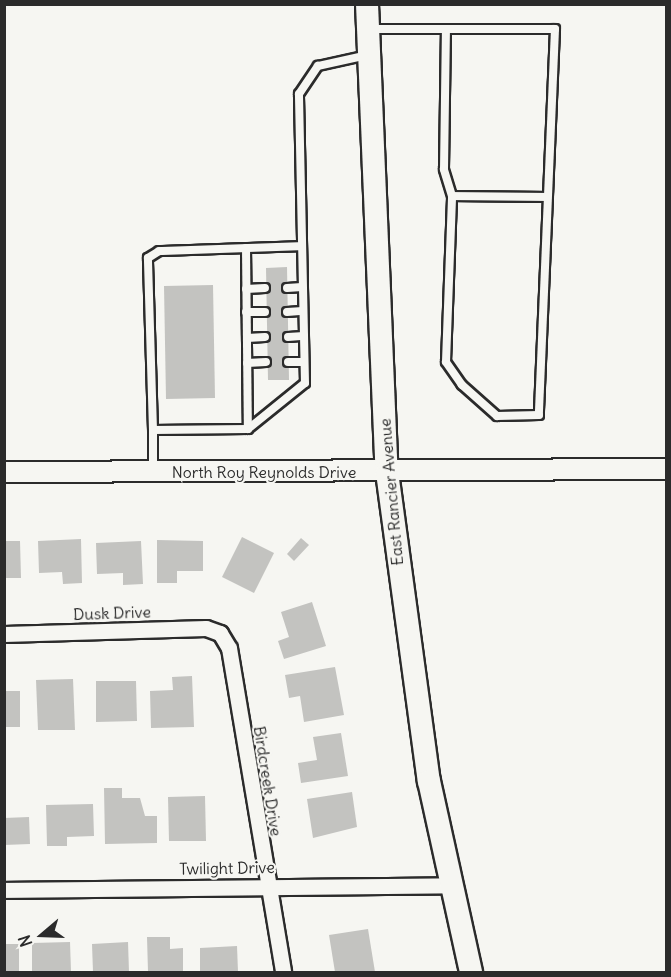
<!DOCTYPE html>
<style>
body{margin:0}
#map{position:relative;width:671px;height:977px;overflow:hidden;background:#f6f6f2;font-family:Delius,sans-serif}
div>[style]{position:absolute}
.building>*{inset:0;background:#c3c3c0}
.roads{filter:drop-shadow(2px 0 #2b2b2b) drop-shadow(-2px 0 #2b2b2b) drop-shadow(0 2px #2b2b2b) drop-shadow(0 -2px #2b2b2b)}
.service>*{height:8px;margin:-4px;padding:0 4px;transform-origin:4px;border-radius:4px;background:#f6f6f2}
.minor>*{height:15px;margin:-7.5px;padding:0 7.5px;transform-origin:7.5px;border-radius:7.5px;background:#f6f6f2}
.tertiary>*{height:20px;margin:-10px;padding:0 10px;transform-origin:10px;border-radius:10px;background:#f6f6f2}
.secondary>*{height:22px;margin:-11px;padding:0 11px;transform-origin:11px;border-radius:11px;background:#f6f6f2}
span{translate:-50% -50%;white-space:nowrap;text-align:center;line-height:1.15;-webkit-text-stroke:4.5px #f6f6f2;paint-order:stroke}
.street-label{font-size:16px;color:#2b2b2b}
.frame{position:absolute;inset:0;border:6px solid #2b2b2b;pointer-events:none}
.north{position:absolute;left:12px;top:905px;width:60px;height:60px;-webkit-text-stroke:4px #f6f6f2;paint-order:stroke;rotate:251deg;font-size:16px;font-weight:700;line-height:24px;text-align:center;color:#2b2b2b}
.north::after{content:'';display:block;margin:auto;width:21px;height:27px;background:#2b2b2b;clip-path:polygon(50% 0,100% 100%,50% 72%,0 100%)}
</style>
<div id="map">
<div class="building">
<i style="clip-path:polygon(287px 267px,289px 380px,268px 380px,266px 268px)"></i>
<i style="clip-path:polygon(213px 285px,215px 398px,166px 399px,164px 286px)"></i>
<i style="clip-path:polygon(242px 537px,274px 553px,254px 593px,222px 577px)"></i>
<i style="clip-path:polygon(301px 538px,309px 545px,294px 561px,287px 554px)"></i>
<i style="clip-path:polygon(81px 539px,82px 583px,63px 584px,62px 572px,39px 573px,38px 541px)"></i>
<i style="clip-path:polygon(157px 540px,203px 541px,203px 571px,177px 571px,177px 583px,157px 583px)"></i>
<i style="clip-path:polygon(4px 541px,20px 541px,21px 578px,4px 578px)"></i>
<i style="clip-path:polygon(141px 541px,143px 584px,123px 585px,123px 573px,97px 574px,96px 543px)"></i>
<i style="clip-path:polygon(312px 602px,326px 646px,284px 659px,278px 641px,289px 637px,281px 612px)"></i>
<i style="clip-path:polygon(335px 667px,344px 715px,304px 722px,300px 696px,289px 698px,285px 675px)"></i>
<i style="clip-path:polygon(192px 676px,194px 727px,151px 728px,150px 691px,173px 690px,172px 677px)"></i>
<i style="clip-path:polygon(73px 679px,75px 730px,38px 730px,36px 680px)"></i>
<i style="clip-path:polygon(96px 681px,136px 681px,137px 721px,96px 722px)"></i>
<i style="clip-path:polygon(4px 691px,20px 691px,20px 727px,4px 727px)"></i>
<i style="clip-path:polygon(341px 733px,348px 776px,301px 783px,298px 763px,317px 760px,313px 737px)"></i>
<i style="clip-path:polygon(104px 788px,122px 788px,122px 798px,140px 798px,145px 816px,157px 816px,157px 843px,105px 844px)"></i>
<i style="clip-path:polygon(352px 792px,357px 827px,313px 838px,307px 799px)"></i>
<i style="clip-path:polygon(205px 796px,206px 841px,169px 841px,168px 797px)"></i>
<i style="clip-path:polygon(93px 804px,94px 836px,67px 837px,67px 846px,47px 846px,46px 805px)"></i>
<i style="clip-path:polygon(29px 817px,30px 844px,4px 845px,4px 818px)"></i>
<i style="clip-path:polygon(368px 929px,375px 972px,335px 972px,329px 935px)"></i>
<i style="clip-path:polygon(147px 937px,170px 937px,170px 949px,183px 948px,183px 972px,148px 972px)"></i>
<i style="clip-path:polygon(70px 942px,71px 972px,32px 972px,32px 943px)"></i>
<i style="clip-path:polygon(128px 942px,129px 972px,93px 972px,92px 944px)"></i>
<i style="clip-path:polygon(4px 944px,19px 944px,19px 972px,4px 972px)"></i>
<i style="clip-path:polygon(237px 946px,238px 972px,200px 972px,200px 948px)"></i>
</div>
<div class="roads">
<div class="service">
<i style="left:369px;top:29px;width:186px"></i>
<i style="left:555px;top:29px;width:386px;rotate:92.4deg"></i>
<i style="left:539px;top:415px;width:42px;rotate:178.6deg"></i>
<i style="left:497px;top:416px;width:47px;rotate:-138.5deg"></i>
<i style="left:462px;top:385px;width:28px;rotate:-125deg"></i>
<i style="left:446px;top:362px;width:166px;rotate:-87.9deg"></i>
<i style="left:452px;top:196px;width:28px;rotate:-107deg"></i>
<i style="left:444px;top:169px;width:139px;rotate:-89.2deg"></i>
<i style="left:452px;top:196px;width:94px;rotate:0.6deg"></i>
<i style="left:246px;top:248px;width:181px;rotate:89.4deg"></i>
<i style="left:287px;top:288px;width:15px;rotate:-4deg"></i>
<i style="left:246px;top:289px;width:19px;rotate:-3deg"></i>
<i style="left:246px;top:312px;width:19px"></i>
<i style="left:287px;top:312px;width:16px;rotate:-4deg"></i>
<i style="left:288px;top:337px;width:16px;rotate:-4deg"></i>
<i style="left:247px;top:338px;width:18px;rotate:-3deg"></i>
<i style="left:288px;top:362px;width:16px"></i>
<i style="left:247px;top:363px;width:19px;rotate:-3deg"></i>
<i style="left:153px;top:430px;width:172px;rotate:-91.7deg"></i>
<i style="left:148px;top:258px;width:13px;rotate:-32deg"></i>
<i style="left:159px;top:251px;width:142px;rotate:-2deg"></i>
<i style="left:153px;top:472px;width:42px;rotate:-90deg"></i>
<i style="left:153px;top:430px;width:95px;rotate:-0.6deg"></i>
<i style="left:248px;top:429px;width:73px;rotate:-38.9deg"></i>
<i style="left:305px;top:383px;width:289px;rotate:-91.2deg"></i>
<i style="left:299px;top:94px;width:34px;rotate:-56deg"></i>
<i style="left:318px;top:66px;width:51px;rotate:-12.4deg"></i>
</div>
<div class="minor">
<i style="left:4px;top:634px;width:202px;rotate:-1.7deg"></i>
<i style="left:206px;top:628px;width:15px;rotate:20deg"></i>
<i style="left:220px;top:633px;width:17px;rotate:59deg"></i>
<i style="left:229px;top:648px;width:328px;rotate:80.5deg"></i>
<i style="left:4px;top:890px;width:447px;rotate:-0.6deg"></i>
</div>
<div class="tertiary">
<i style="left:4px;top:472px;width:662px;rotate:-0.26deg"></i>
</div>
<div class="secondary">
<i style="left:367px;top:4px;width:468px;rotate:87.6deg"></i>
<i style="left:387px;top:472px;width:312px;rotate:82.3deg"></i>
<i style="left:429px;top:781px;width:196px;rotate:77.6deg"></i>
</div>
</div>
<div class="street-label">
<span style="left:264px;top:472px">North Roy Reynolds Drive</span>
<span style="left:391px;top:492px;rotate:-95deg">East Rancier Avenue</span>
<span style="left:112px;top:613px;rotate:-2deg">Dusk Drive</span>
<span style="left:268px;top:781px;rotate:81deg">Birdcreek Drive</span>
<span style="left:227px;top:868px;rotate:-1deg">Twilight Drive</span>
</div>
<div class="frame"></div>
<div class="north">N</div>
</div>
